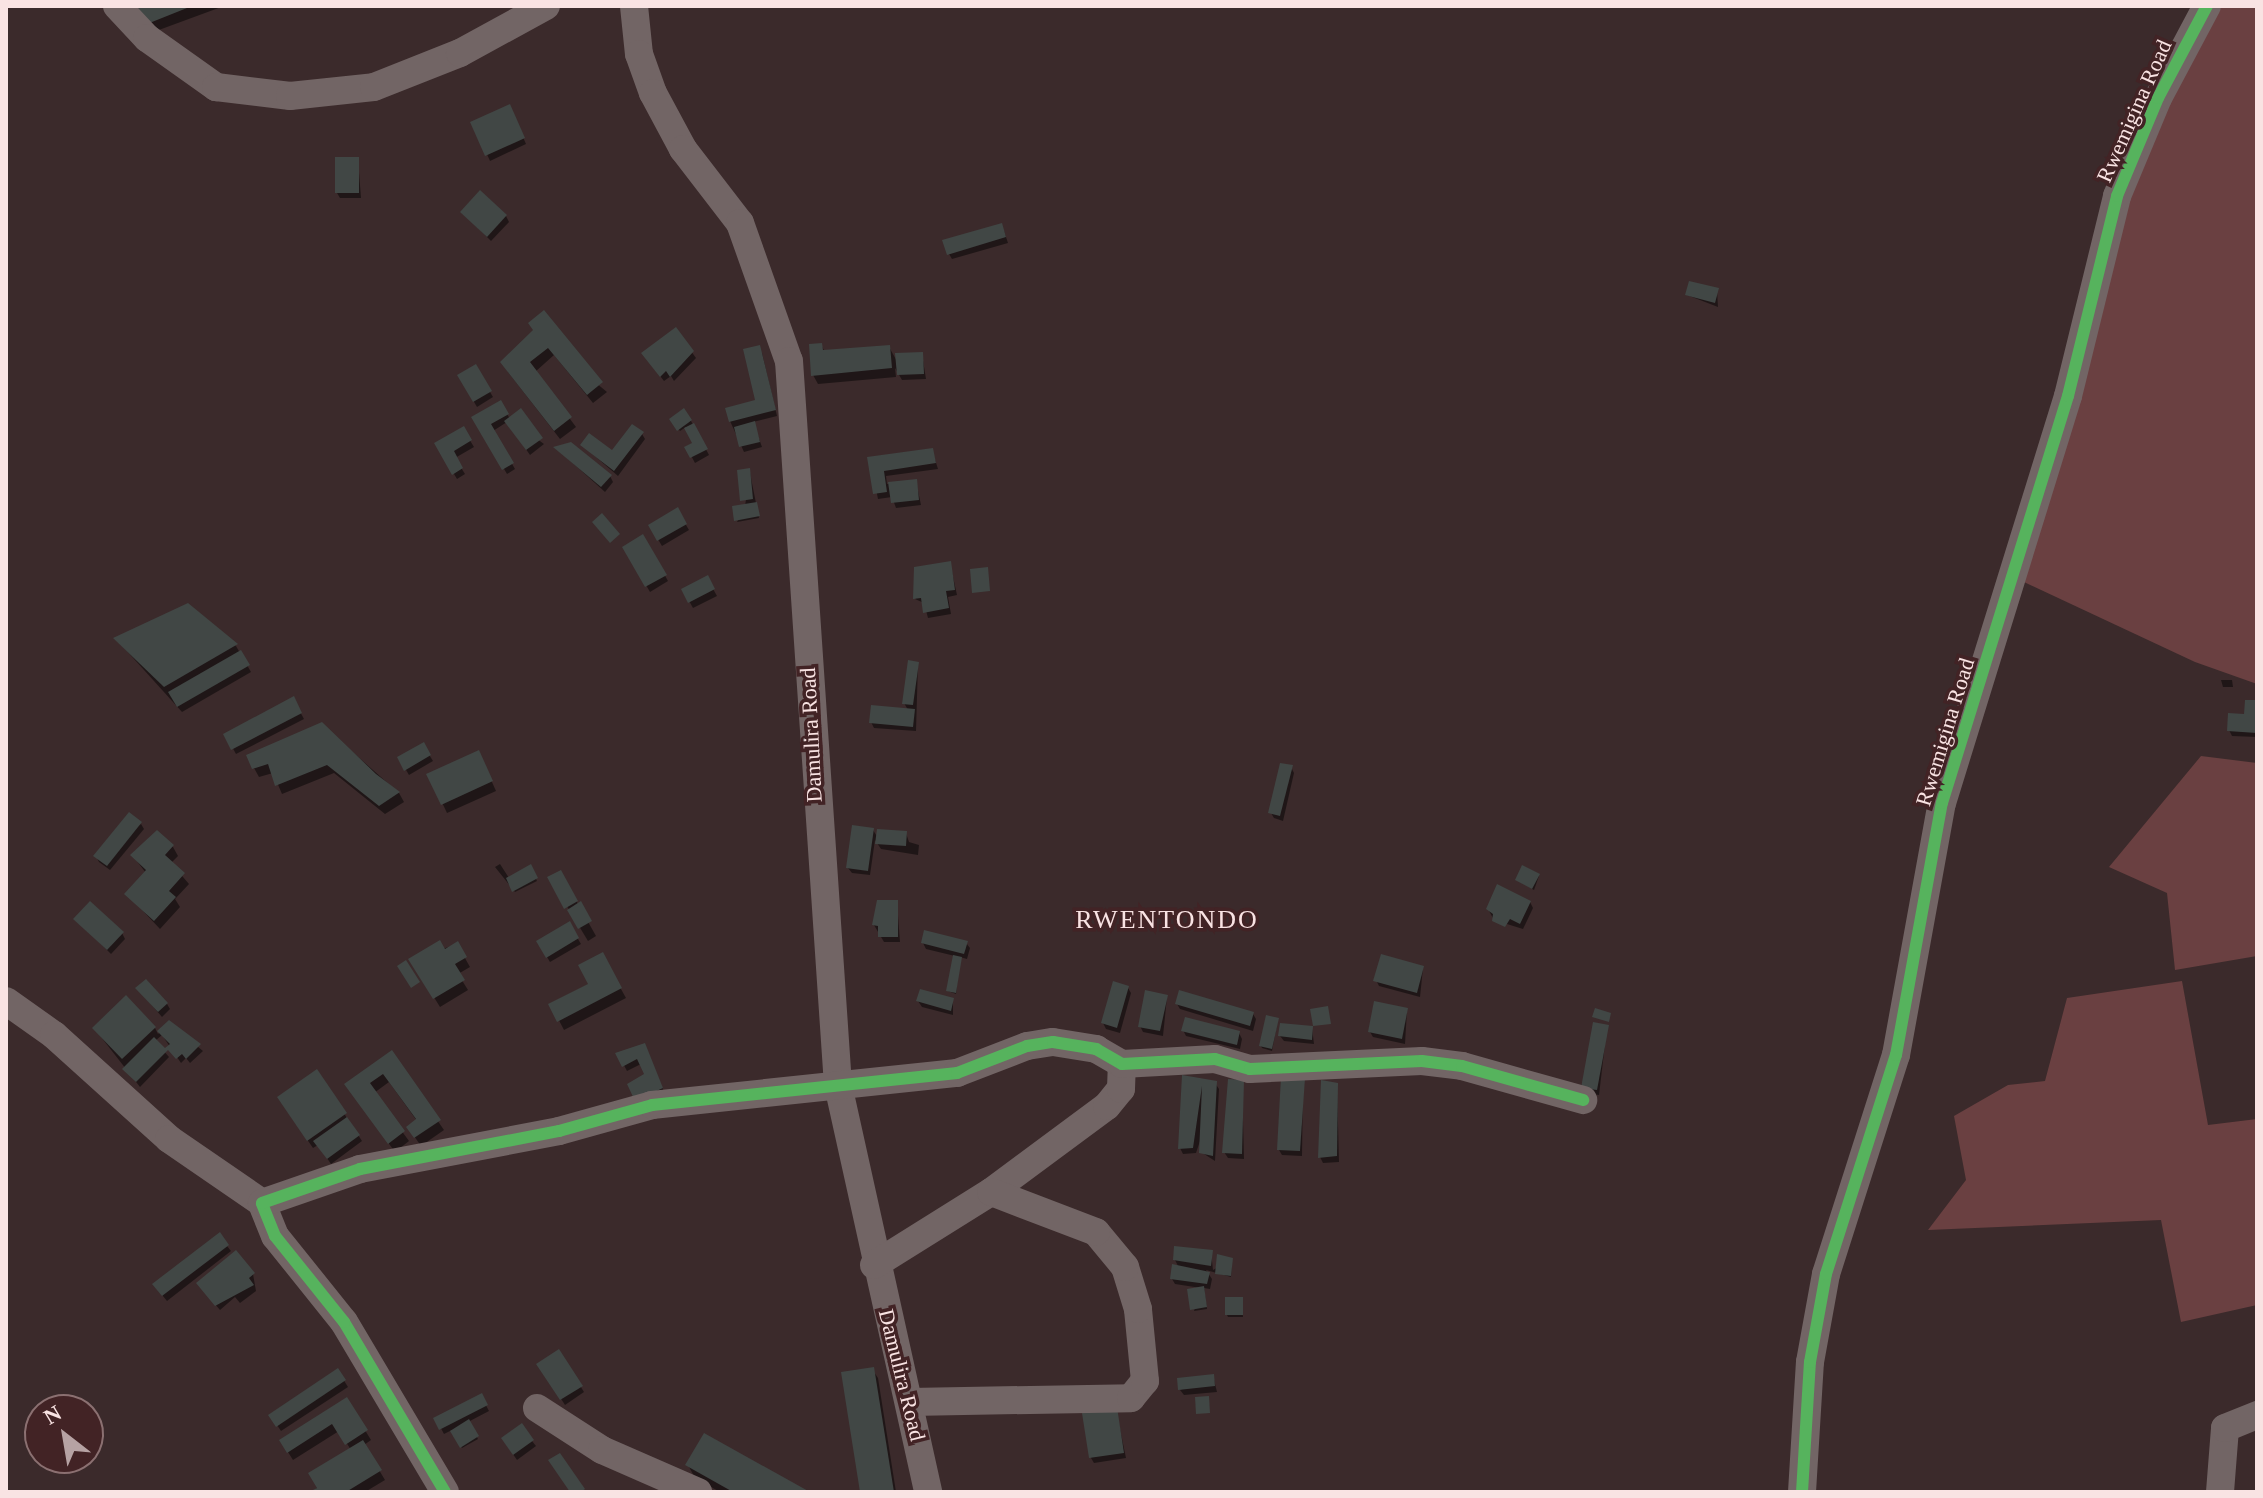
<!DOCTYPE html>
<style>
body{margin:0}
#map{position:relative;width:2263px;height:1498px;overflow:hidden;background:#3b2a2b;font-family:Georgia,serif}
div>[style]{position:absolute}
.green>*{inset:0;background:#6a4041}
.shadow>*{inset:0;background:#0007}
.building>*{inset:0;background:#414745}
.minor>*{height:28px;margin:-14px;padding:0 14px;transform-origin:14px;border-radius:14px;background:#726565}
.cycleway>*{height:12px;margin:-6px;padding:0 6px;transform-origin:6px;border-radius:6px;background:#56b35d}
span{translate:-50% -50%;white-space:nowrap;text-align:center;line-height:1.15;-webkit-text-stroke:7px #422325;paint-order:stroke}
.street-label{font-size:22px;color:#f9e3e3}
.quarter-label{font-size:26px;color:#f9e3e3;letter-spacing:2px}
.frame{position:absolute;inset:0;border:8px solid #f9e3e3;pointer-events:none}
.north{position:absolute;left:24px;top:1394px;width:80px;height:80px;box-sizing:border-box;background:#422325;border:2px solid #8b7071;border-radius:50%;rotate:329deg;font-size:22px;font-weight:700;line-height:32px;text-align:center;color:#f9e3e3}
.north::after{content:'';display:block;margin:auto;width:28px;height:36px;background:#b6a2a3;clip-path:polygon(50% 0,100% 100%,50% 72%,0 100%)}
</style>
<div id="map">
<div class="green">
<i style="clip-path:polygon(2204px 6px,2257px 6px,2257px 684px,2195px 662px,2007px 574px,2081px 323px)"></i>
<i style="clip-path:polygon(2201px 756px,2257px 763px,2257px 956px,2175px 970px,2167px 893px,2109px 867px)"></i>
<i style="clip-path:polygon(2182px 981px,2208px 1125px,2257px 1119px,2257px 1305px,2181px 1322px,2161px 1220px,1928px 1230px,1966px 1180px,1954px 1116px,2008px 1085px,2045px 1081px,2067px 998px)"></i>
</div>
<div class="shadow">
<i style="clip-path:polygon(137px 6px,224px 6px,148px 34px)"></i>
<i style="clip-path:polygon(512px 112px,526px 144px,490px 161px,473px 123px)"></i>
<i style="clip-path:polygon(358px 159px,361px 198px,340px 198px,337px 193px)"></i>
<i style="clip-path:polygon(462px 212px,506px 216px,509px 222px,491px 241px)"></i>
<i style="clip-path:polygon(1004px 231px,1008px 243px,952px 259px,949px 254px)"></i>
<i style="clip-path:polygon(1717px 290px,1718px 307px,1687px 295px)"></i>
<i style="clip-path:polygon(675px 329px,696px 358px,674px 381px,671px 376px,664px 381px,647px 359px)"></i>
<i style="clip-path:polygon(534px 332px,607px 392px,593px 403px,554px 355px,535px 372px,576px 427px,560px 439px,508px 372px)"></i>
<i style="clip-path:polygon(821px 345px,825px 352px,889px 347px,898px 363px,922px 354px,926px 379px,902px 380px,895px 368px,896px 377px,818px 384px,813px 375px)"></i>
<i style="clip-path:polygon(762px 353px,777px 416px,753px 422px,762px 447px,744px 452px,730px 421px,757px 402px)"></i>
<i style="clip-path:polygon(475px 367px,493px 397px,477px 407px,459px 376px)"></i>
<i style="clip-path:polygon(500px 402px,510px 419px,544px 444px,530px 455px,507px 422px,493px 431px,515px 469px,507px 474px,474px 418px)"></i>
<i style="clip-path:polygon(671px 419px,691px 421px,709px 455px,695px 463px,687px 448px,694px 443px,686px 427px,680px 431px)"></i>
<i style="clip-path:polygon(463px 429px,474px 447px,455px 458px,465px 474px,457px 479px,436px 444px)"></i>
<i style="clip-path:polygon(642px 434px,645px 439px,618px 476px,582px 445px,612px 452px)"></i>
<i style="clip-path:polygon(556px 448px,610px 476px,613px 482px,605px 492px)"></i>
<i style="clip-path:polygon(932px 450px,938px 469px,886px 476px,887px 484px,916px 481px,921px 505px,896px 508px,892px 497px,878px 499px,870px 459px)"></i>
<i style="clip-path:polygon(750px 473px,759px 518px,737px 522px,745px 506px)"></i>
<i style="clip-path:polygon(677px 510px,689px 530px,662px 546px,650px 526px)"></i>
<i style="clip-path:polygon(643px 537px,668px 581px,650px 592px,624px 547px)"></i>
<i style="clip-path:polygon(950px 563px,957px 595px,948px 597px,951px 614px,928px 618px,924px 603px,915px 599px)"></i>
<i style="clip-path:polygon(707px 578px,717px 596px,693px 608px,683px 590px)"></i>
<i style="clip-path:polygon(188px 605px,236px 646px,251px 672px,182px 712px,116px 639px)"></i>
<i style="clip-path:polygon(918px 663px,916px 731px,874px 728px,871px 722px,908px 710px,904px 703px)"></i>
<i style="clip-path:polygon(2221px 680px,2232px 680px,2233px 687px,2223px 687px)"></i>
<i style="clip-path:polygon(293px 699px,304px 719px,236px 754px,225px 734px)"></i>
<i style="clip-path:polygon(2257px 702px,2257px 737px,2232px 736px,2229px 730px)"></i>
<i style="clip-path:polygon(322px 725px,399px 793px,404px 802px,385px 814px,334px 773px,282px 794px,273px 773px,259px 777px,254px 768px)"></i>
<i style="clip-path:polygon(423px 745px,433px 761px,409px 775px,399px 758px)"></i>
<i style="clip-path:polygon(483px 762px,496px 791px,447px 813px,429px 775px)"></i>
<i style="clip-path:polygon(1291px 767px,1294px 773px,1283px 821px,1274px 818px,1271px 813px)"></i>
<i style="clip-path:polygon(141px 824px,144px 829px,110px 870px,99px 862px,96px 856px)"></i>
<i style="clip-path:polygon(873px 830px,878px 838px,906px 833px,909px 842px,919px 845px,918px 855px,881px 849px,875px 840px,870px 875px,852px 873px,848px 868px)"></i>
<i style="clip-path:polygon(158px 833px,173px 847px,178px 856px,171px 863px,189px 884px,175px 899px,180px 907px,160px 929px,127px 894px,146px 873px,133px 856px)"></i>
<i style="clip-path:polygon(500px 864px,509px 878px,530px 867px,537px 881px,515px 892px,495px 867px)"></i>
<i style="clip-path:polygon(560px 872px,596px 936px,588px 941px,550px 878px)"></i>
<i style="clip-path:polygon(1539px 876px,1534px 890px,1517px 880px)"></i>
<i style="clip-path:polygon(897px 902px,900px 942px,884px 942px,874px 925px)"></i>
<i style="clip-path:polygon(1530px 902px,1533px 908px,1523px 929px,1494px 920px,1488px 909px)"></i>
<i style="clip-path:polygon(76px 919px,122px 933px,125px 939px,111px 954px)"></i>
<i style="clip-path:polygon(569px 924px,581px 944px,550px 962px,538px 942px)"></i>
<i style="clip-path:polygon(923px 943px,966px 943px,970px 948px,967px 959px,960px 957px,956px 994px,948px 991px,955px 956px,926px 949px)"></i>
<i style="clip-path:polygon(457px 944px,470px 967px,458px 974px,468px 990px,440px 1007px,411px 960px)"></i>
<i style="clip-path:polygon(602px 955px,626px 998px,564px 1030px,551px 1005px,590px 984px)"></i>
<i style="clip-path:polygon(1423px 968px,1420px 997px,1379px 986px,1376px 980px)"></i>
<i style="clip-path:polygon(1128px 988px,1131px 993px,1120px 1033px,1106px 1029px,1103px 1023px)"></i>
<i style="clip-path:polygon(138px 989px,167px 1004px,170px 1009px,162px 1017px)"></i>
<i style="clip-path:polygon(1167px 997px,1163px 1036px,1143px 1032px,1140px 1026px)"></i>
<i style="clip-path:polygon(953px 999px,953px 1015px,922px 1007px,918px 1001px)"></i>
<i style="clip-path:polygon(1177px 1004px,1253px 1014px,1256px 1019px,1253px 1031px,1180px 1009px)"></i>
<i style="clip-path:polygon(1407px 1010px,1405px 1044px,1373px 1037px,1370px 1032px)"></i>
<i style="clip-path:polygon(1278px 1019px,1272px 1051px,1262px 1048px,1261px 1046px)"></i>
<i style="clip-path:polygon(169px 1023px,203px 1051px,190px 1063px,186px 1058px,181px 1063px,162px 1035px,155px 1041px,169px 1057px,140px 1087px,94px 1028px,155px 1028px,158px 1034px)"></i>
<i style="clip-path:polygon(1607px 1027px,1599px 1095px,1587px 1093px)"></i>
<i style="clip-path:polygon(1312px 1028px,1314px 1044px,1284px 1041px,1280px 1036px)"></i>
<i style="clip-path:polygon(1183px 1030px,1239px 1033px,1242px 1039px,1240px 1049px,1186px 1036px)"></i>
<i style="clip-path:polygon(647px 1051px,665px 1094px,639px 1105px,646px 1075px,641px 1064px,627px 1071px,618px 1054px)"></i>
<i style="clip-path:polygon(391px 1053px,444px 1130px,421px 1146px,414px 1136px,417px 1121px,389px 1082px,374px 1093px,409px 1141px,395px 1152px,352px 1093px)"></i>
<i style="clip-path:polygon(317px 1072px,362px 1141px,331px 1164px,318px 1145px,313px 1148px,284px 1106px)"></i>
<i style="clip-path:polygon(1184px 1077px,1215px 1083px,1219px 1089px,1215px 1161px,1201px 1152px,1202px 1135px,1196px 1153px,1183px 1154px,1180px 1148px)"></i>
<i style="clip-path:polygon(1303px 1080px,1302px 1156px,1282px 1155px,1279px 1150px)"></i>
<i style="clip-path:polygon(1242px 1082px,1244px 1159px,1228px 1158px,1224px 1152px)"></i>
<i style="clip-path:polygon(1337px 1085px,1339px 1162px,1323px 1163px,1320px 1157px)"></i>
<i style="clip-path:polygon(227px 1246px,231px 1251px,167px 1301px,158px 1290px)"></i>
<i style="clip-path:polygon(1211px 1252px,1213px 1270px,1232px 1259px,1231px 1277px,1206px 1270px,1212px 1279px,1210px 1289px,1204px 1288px,1207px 1309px,1194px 1311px,1201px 1288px,1175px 1284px,1172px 1279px,1179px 1268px,1175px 1260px)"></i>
<i style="clip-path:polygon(253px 1274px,256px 1291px,240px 1303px,235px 1297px,220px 1310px,202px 1289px)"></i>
<i style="clip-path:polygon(1242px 1299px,1243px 1317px,1228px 1317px,1227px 1315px)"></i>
<i style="clip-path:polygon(559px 1352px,584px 1392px,565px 1405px,539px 1364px)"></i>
<i style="clip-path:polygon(872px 1369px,878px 1378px,896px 1492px,862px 1492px)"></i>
<i style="clip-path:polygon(338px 1371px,348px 1387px,281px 1431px,271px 1416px)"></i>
<i style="clip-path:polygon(1213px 1376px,1217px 1392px,1184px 1395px,1180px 1390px)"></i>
<i style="clip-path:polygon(481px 1396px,489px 1411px,468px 1422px,478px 1439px,462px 1448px,452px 1430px,444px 1434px,436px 1419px)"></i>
<i style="clip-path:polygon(346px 1399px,371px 1440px,364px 1445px,385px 1480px,365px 1492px,313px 1492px,351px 1450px,339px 1431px,293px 1460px,281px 1441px)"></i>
<i style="clip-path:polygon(1116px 1410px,1126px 1458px,1094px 1463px,1091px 1458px)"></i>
<i style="clip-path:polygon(532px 1441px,536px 1446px,517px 1460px,506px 1444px)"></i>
<i style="clip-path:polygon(688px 1465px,806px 1492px,720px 1492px,695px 1478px)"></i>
</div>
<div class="building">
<i style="clip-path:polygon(135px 6px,192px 6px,142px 26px)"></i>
<i style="clip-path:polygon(510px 104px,525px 138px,485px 156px,470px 122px)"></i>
<i style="clip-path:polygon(335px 157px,359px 157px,359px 193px,335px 193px)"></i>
<i style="clip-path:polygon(480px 190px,507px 215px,487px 237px,460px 212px)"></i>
<i style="clip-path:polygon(1002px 223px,1006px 237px,947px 255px,942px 240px)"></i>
<i style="clip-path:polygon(1689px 281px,1719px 288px,1715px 303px,1685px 295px)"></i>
<i style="clip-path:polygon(544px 310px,603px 382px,587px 395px,548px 348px,530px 362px,572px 417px,554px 431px,500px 362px,533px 330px,528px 323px)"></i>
<i style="clip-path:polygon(676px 327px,694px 351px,670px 377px,666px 371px,660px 377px,641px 353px)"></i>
<i style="clip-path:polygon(822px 343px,823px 350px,890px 345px,892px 368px,811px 376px,809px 344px)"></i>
<i style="clip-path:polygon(760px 345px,776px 410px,729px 422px,725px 408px,755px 400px,743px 349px)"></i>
<i style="clip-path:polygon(923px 352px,924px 374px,897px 375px,895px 353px)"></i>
<i style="clip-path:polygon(476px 364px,492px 391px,473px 402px,457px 375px)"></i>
<i style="clip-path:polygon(501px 400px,509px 414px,491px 424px,514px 463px,502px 470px,471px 417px)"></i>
<i style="clip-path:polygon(521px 408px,543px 438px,526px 450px,504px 421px)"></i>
<i style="clip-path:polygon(684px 408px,692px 420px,677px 431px,669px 419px)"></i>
<i style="clip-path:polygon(755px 421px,760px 442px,739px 447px,734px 427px)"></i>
<i style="clip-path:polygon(694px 423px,708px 449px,690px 458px,684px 447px,692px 443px,684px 428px)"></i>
<i style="clip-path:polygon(632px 424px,644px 432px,614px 471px,580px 445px,589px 433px,612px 450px)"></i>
<i style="clip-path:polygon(464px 426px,472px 440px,454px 451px,463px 468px,452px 475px,434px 443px)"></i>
<i style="clip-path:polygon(571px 442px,612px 475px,601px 487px,553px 447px)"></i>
<i style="clip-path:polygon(933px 448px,936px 463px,884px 471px,887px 492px,873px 494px,867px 457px)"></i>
<i style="clip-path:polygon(750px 468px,753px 499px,740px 501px,737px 470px)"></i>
<i style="clip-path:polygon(917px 479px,919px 500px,891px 503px,888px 482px)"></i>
<i style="clip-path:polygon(757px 502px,760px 516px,734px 521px,732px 506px)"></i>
<i style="clip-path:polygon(678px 507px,687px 524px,657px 541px,648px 525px)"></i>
<i style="clip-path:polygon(602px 513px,620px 534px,610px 543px,592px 522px)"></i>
<i style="clip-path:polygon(643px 534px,667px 575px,645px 587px,622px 547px)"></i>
<i style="clip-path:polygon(951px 561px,955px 590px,946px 591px,949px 608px,923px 613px,921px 598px,913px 599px,914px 567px)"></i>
<i style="clip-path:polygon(988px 567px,990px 591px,972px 593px,970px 569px)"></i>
<i style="clip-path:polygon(708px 575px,715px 589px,688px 603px,681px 589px)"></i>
<i style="clip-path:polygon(188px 603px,238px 644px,164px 687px,113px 638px)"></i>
<i style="clip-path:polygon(241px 650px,250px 665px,177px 707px,168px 692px)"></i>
<i style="clip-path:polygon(908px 660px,919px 662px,913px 705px,902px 704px)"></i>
<i style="clip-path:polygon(294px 696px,302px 713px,231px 750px,223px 734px)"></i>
<i style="clip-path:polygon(2245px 700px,2257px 700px,2257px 733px,2227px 731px,2228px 713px,2244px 714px)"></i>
<i style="clip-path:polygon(871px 705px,915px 709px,913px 727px,869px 723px)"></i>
<i style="clip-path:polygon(322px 722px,376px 774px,400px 792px,379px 806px,327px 765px,275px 786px,268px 764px,252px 769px,246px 755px)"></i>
<i style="clip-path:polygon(424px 742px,431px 755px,404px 771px,397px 757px)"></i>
<i style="clip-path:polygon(479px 750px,493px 781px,441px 805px,426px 774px)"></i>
<i style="clip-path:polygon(1280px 763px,1293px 765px,1280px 816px,1268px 813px)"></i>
<i style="clip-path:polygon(129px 812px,142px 822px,107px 866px,93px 856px)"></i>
<i style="clip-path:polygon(852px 825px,874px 828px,868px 871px,846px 868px)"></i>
<i style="clip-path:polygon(877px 829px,907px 831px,906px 846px,875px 844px)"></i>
<i style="clip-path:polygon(157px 830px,174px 845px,165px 855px,185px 873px,169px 891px,176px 897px,154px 921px,124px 894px,146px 870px,130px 855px)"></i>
<i style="clip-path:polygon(531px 864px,538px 878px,512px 892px,506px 878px)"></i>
<i style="clip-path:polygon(1522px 865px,1540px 874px,1532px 889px,1515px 880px)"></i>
<i style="clip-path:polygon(561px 870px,578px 901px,564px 909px,547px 877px)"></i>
<i style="clip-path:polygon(1497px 884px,1531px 901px,1520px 924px,1510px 919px,1505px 927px,1492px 921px,1493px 914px,1486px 909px)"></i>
<i style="clip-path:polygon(877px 900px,898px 900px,898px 937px,878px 937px,878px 926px,872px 925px)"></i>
<i style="clip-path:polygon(90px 901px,124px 932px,107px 950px,73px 919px)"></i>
<i style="clip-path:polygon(581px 901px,592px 921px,578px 929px,567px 910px)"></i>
<i style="clip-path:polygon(570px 921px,579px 938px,546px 958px,536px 941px)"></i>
<i style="clip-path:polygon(924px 930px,968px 941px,964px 954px,921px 943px)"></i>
<i style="clip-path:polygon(440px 940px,445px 949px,458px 941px,467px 957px,455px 964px,465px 980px,433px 999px,408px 959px)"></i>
<i style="clip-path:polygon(603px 952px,622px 988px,557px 1022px,548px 1004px,588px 984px,578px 965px)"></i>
<i style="clip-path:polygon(1381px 954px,1424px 966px,1417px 993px,1373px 981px)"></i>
<i style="clip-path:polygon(953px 955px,962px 957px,956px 993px,946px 991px)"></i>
<i style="clip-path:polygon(406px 960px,420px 982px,411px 988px,397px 966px)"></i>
<i style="clip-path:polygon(146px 979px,168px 1003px,158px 1012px,135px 988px)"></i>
<i style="clip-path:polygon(1113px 981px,1129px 986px,1117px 1028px,1101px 1023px)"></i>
<i style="clip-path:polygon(920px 989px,954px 998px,951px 1011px,916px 1001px)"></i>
<i style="clip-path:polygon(1145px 990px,1168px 995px,1160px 1031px,1138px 1027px)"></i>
<i style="clip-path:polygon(1179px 990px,1254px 1012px,1250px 1026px,1175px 1004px)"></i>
<i style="clip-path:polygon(126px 995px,156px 1027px,122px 1059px,92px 1028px)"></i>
<i style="clip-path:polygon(1374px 1001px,1408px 1008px,1402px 1039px,1368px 1032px)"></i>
<i style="clip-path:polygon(1328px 1006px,1331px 1024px,1313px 1026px,1310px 1009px)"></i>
<i style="clip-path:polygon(1595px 1008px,1611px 1013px,1609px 1022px,1592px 1017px)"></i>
<i style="clip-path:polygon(1266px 1015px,1279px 1018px,1272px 1049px,1259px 1046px)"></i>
<i style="clip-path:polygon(1185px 1017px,1240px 1031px,1237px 1045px,1181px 1031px)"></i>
<i style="clip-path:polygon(169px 1020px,201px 1044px,186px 1059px,182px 1054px,176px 1059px,168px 1050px,136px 1082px,122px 1069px,154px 1037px,165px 1048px,170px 1044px,157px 1031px)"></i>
<i style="clip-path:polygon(1593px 1022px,1609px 1025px,1597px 1090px,1581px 1088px)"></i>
<i style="clip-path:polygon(1280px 1023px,1313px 1026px,1312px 1040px,1278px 1036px)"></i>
<i style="clip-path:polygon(645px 1043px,663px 1088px,635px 1101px,627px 1084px,644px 1074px,637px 1059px,622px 1067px,615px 1053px)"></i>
<i style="clip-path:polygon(392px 1050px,441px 1120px,414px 1138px,406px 1127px,416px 1119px,383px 1074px,370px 1083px,405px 1131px,388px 1144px,344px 1084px)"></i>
<i style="clip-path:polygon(317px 1069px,347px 1113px,307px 1141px,277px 1097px)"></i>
<i style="clip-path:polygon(1182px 1075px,1217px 1081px,1213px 1156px,1199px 1153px,1202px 1086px,1193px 1148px,1178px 1149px)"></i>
<i style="clip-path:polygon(1281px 1077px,1305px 1078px,1300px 1151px,1277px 1150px)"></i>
<i style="clip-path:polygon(1228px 1079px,1244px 1080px,1242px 1154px,1222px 1153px)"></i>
<i style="clip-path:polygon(1321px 1080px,1338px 1083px,1337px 1156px,1318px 1158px)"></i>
<i style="clip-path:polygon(347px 1117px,360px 1135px,327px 1159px,313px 1141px)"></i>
<i style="clip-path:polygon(220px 1232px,229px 1245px,162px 1296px,152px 1284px)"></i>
<i style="clip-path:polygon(1174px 1246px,1213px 1250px,1211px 1266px,1173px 1260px)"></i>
<i style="clip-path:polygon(236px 1250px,255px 1273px,249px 1278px,254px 1285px,215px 1306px,196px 1283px)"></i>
<i style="clip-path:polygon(1217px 1254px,1233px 1258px,1231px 1276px,1215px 1274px)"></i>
<i style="clip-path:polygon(1172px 1264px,1210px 1272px,1207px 1284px,1170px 1279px)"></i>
<i style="clip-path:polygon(1204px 1286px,1207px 1307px,1190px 1310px,1187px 1289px)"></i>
<i style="clip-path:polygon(1225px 1297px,1243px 1297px,1243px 1315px,1225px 1315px)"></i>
<i style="clip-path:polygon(559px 1349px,583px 1386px,560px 1400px,536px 1364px)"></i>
<i style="clip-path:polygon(874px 1367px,894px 1492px,860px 1492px,841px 1372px)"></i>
<i style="clip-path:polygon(338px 1368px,346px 1380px,276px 1427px,268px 1415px)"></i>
<i style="clip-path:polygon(1214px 1374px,1215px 1386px,1178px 1390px,1177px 1378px)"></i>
<i style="clip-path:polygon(482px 1393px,488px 1405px,439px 1430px,433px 1418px)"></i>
<i style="clip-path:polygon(1209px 1396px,1210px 1413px,1196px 1414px,1195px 1397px)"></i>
<i style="clip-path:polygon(347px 1397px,368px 1430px,345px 1445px,332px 1424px,287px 1453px,279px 1440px)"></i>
<i style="clip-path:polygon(1117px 1407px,1124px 1453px,1089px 1458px,1082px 1413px)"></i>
<i style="clip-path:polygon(469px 1419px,479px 1436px,460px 1448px,450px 1431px)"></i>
<i style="clip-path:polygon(522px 1423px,534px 1440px,513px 1455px,501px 1438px)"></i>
<i style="clip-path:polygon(704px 1433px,810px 1492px,733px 1492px,685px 1465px)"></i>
<i style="clip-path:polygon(363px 1440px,382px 1470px,346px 1492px,309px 1492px,317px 1488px,308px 1473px)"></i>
<i style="clip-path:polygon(560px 1453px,585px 1489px,581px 1492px,570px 1492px,548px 1460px)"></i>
</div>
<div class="minor">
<i style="left:117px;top:6px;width:44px;rotate:46.8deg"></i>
<i style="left:147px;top:38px;width:85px;rotate:35.4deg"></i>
<i style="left:216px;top:87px;width:75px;rotate:6.9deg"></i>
<i style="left:290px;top:96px;width:84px;rotate:-6.1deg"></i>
<i style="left:374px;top:87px;width:92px;rotate:-21.6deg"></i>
<i style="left:460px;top:53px;width:98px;rotate:-28.7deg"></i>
<i style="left:634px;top:6px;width:48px;rotate:84.1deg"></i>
<i style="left:639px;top:54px;width:41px;rotate:70.3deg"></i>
<i style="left:653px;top:93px;width:64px;rotate:61.8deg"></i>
<i style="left:683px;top:149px;width:93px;rotate:52.4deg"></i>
<i style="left:740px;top:223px;width:146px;rotate:70.5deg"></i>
<i style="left:789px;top:361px;width:726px;rotate:86.13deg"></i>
<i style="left:838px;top:1085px;width:417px;rotate:77.5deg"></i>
<i style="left:6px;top:1001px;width:59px;rotate:35.3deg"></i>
<i style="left:54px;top:1035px;width:155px;rotate:42.1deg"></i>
<i style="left:169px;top:1139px;width:113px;rotate:34.5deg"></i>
<i style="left:874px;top:1265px;width:138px;rotate:-32deg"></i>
<i style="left:991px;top:1192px;width:144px;rotate:-36.6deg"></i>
<i style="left:1107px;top:1106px;width:22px;rotate:-51deg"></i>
<i style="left:1121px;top:1089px;width:25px;rotate:-88deg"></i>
<i style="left:910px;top:1402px;width:221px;rotate:-1deg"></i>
<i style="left:1131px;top:1398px;width:22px;rotate:-51deg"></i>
<i style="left:1145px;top:1381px;width:72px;rotate:-95.6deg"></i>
<i style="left:1138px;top:1309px;width:44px;rotate:-107.2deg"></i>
<i style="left:1125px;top:1267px;width:45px;rotate:-129.6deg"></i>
<i style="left:1096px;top:1232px;width:112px;rotate:-159.1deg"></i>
<i style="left:537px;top:1408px;width:77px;rotate:32.9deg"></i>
<i style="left:602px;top:1450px;width:105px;rotate:23.6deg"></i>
<i style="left:445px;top:1492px;width:198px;rotate:-120.7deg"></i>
<i style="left:344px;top:1322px;width:110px;rotate:-128.7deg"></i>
<i style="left:275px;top:1236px;width:35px;rotate:-112deg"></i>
<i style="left:262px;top:1203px;width:104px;rotate:-19.1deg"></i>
<i style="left:360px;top:1169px;width:203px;rotate:-10.8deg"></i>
<i style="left:559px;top:1131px;width:97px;rotate:-15.6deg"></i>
<i style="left:652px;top:1105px;width:307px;rotate:-6deg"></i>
<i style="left:957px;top:1073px;width:75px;rotate:-21.1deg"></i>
<i style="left:1027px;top:1046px;width:26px;rotate:-9deg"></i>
<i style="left:1053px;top:1042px;width:44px;rotate:9.2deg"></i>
<i style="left:1096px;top:1049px;width:30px;rotate:30deg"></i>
<i style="left:1122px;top:1064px;width:93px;rotate:-3.1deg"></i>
<i style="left:1215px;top:1059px;width:36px;rotate:16deg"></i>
<i style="left:1250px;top:1069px;width:172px;rotate:-2.7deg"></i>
<i style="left:1422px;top:1061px;width:40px;rotate:7.1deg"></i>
<i style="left:1462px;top:1066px;width:126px;rotate:15.7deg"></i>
<i style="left:1802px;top:1492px;width:130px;rotate:-86.5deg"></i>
<i style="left:1810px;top:1362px;width:89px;rotate:-79.7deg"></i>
<i style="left:1826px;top:1274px;width:230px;rotate:-72.3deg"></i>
<i style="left:1896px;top:1055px;width:256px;rotate:-79.7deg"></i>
<i style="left:1942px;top:803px;width:426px;rotate:-72.8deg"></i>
<i style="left:2068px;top:396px;width:206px;rotate:-76.2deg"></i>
<i style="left:2117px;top:196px;width:106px;rotate:-67.3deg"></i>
<i style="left:2158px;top:98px;width:104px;rotate:-62deg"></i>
<i style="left:2220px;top:1492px;width:64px;rotate:-85.5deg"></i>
<i style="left:2225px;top:1428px;width:35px;rotate:-22deg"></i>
</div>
<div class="cycleway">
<i style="left:445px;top:1492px;width:198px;rotate:-120.7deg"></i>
<i style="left:344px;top:1322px;width:110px;rotate:-128.7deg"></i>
<i style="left:275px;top:1236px;width:35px;rotate:-112deg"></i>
<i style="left:262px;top:1203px;width:104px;rotate:-19.1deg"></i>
<i style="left:360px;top:1169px;width:203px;rotate:-10.8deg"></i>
<i style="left:559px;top:1131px;width:97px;rotate:-15.6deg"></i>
<i style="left:652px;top:1105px;width:307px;rotate:-6deg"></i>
<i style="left:957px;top:1073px;width:75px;rotate:-21.1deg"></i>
<i style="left:1027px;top:1046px;width:26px;rotate:-9deg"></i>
<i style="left:1053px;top:1042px;width:44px;rotate:9.2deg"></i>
<i style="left:1096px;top:1049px;width:30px;rotate:30deg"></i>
<i style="left:1122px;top:1064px;width:93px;rotate:-3.1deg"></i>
<i style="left:1215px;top:1059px;width:36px;rotate:16deg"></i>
<i style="left:1250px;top:1069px;width:172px;rotate:-2.7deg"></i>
<i style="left:1422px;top:1061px;width:40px;rotate:7.1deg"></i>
<i style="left:1462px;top:1066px;width:126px;rotate:15.7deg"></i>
<i style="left:1802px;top:1492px;width:130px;rotate:-86.5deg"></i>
<i style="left:1810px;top:1362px;width:89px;rotate:-79.7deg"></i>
<i style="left:1826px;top:1274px;width:230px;rotate:-72.3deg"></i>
<i style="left:1896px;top:1055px;width:256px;rotate:-79.7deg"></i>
<i style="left:1942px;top:803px;width:426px;rotate:-72.8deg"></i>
<i style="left:2068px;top:396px;width:206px;rotate:-76.2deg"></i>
<i style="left:2117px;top:196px;width:106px;rotate:-67.3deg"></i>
<i style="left:2158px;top:98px;width:104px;rotate:-62deg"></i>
</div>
<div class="street-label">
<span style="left:2134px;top:111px;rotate:-66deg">Rwemigina Road</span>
<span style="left:1945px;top:732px;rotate:-73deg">Rwemigina Road</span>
<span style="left:811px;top:735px;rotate:-93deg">Damulira Road</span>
<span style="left:902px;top:1375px;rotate:76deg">Damulira Road</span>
</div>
<div class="quarter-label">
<span style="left:1167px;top:920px">RWENTONDO</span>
</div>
<div class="frame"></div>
<div class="north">N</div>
</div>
